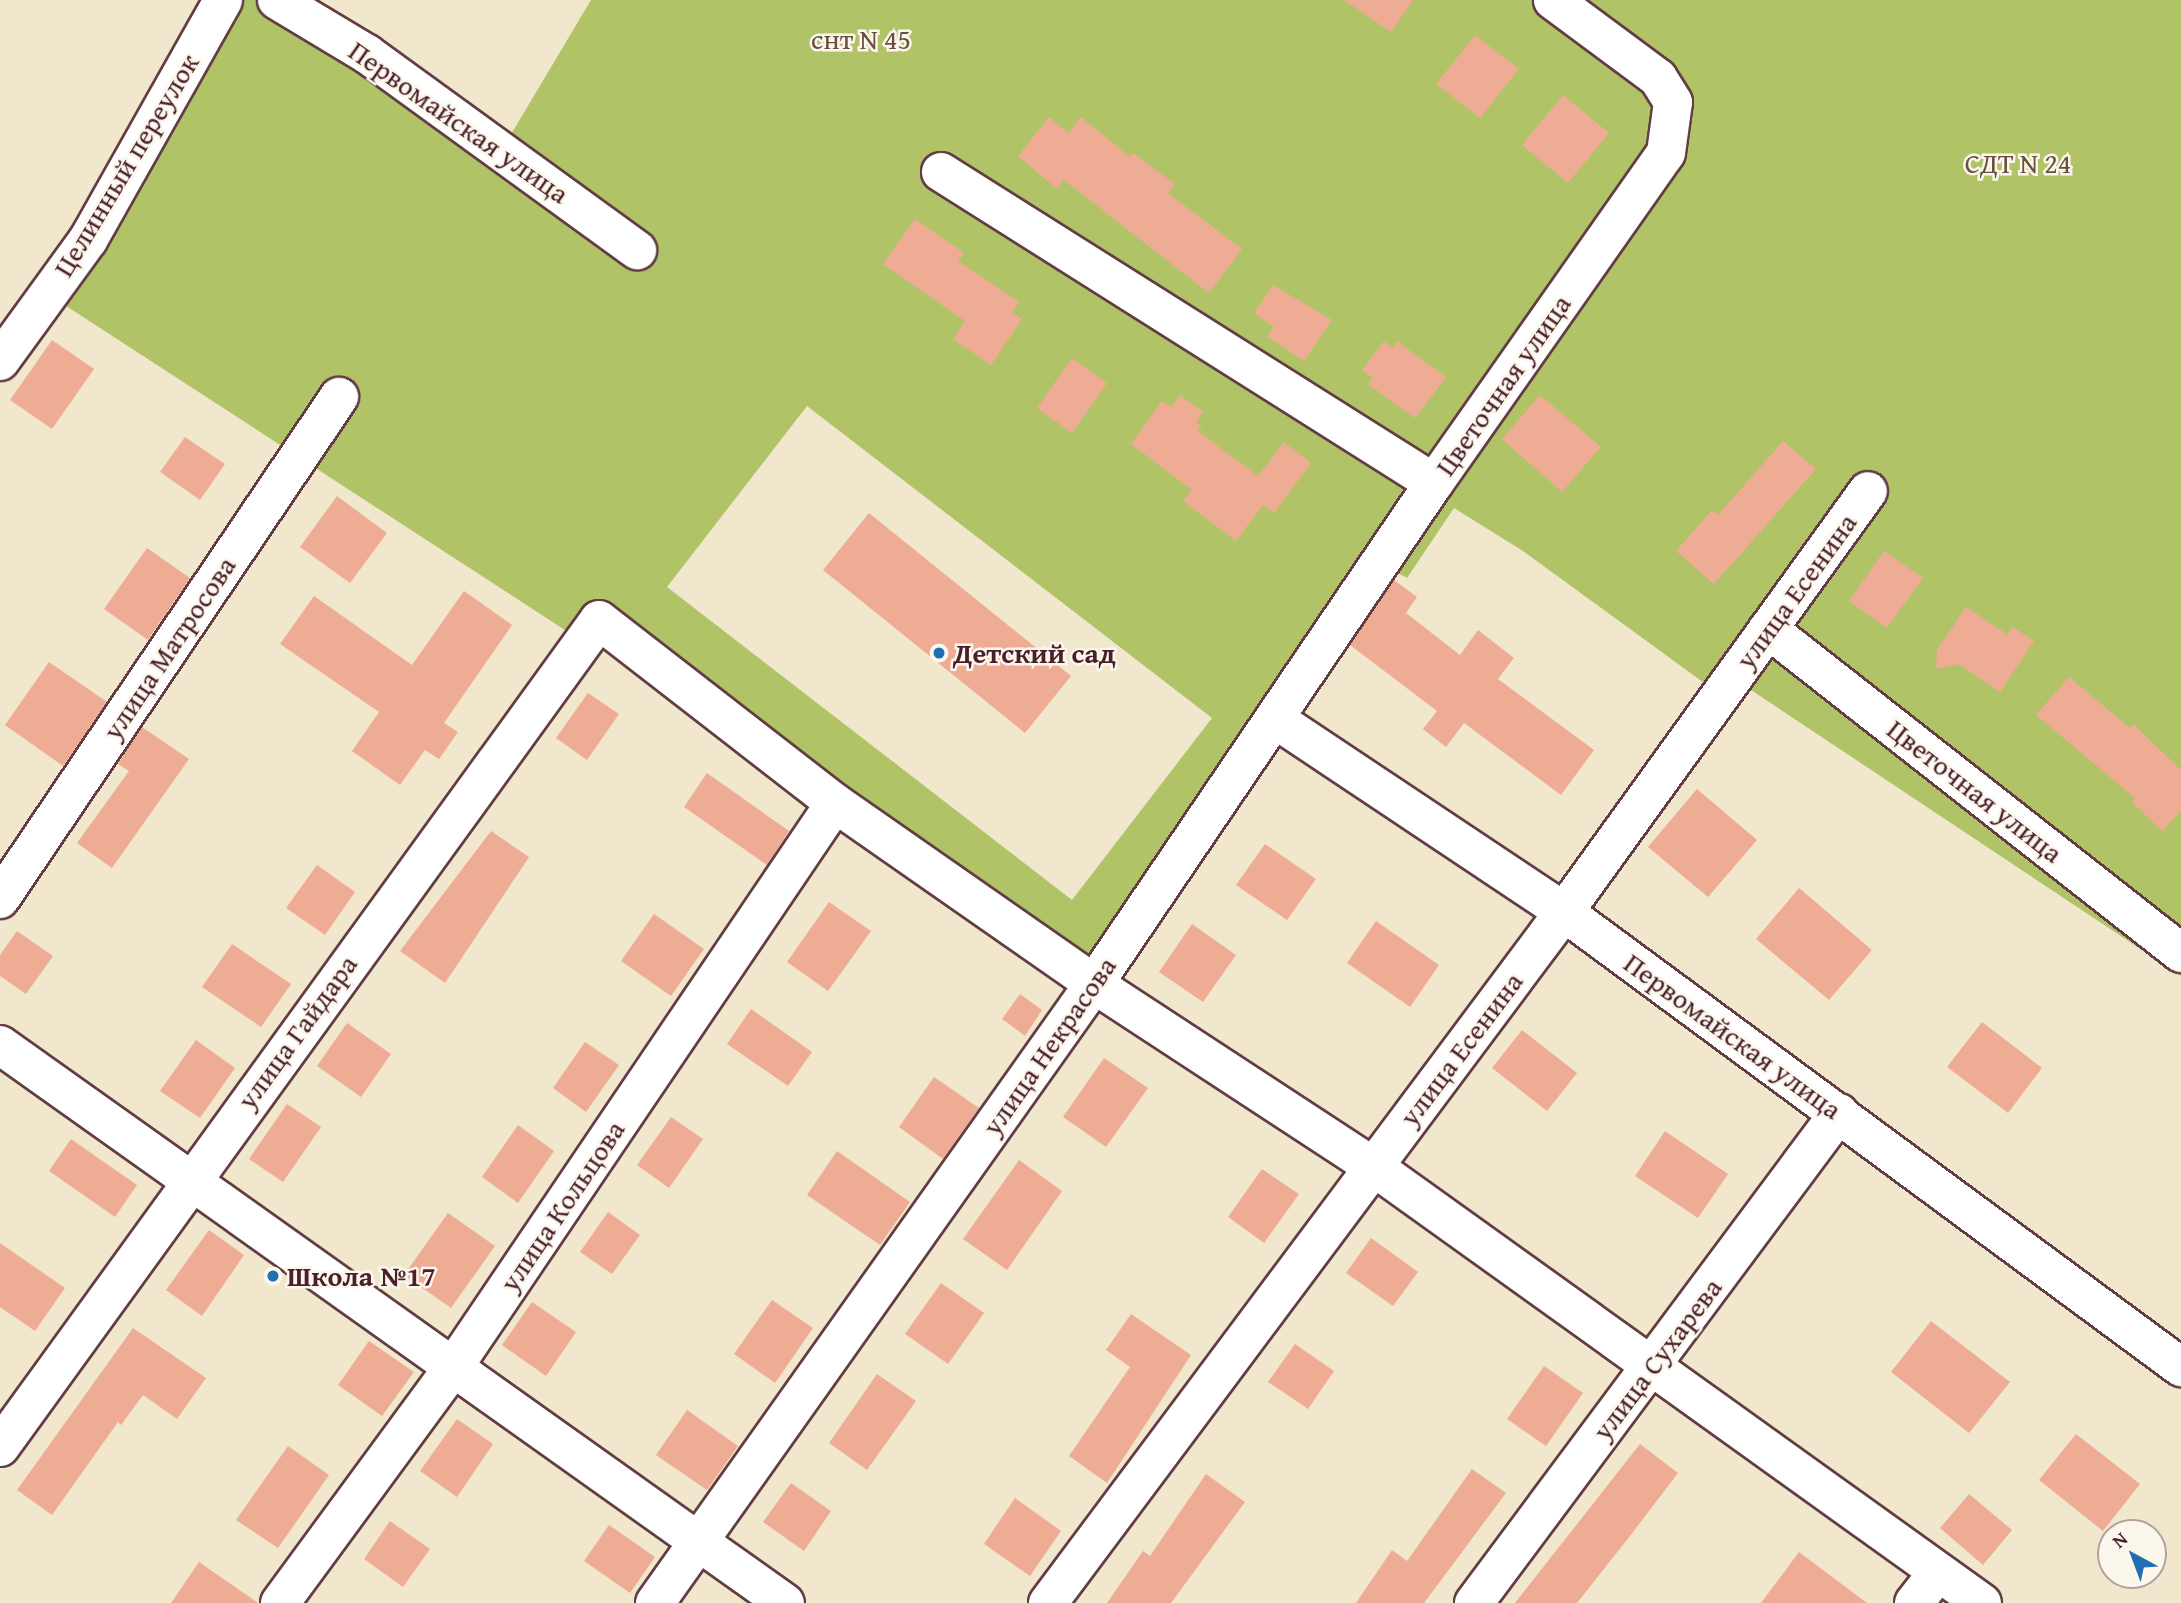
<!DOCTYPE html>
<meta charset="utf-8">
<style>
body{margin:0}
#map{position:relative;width:2181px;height:1603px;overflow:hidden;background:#f1e7cc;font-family:"Gentium Book Plus",serif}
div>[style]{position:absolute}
.green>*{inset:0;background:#b1c367}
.building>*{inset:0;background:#efac94}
.roads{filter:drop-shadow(2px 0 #633d43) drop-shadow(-2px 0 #633d43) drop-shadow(0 2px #633d43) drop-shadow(0 -2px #633d43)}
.minor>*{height:38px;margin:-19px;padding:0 19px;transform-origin:19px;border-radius:19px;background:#fff}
.dots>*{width:19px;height:19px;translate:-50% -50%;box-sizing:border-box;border:4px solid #fbf7ec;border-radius:50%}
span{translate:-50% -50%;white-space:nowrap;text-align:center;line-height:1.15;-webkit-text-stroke:5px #fbf7ec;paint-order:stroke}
.park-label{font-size:28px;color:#69503d}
.street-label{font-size:28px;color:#4a1f2b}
.poi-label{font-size:28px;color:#4a1f2b;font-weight:700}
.left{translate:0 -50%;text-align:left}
.north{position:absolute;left:2097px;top:1519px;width:70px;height:70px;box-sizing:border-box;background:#fbf7ec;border:2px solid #b4a19f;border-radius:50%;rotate:319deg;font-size:19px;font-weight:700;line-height:28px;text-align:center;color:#4a1f2b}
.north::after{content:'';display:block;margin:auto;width:24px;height:32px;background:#1f6fb2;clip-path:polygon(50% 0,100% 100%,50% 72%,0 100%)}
</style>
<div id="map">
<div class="green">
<i style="clip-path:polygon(evenodd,233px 0,258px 0,510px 136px,591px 0,2181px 0,2181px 976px,1742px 684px,1707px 685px,1523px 551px,1454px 508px,1407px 578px,1387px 567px,1101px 977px,842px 793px,595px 600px,571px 634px,60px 302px,233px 0,807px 406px,1212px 718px,1072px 900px,667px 587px,807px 406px)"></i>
</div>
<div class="building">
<i style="clip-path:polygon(1344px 0,1413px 0,1391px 32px)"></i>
<i style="clip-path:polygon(1475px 35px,1519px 69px,1480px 118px,1436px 84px)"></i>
<i style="clip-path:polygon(1563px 95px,1609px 133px,1568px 183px,1522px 145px)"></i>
<i style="clip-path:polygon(1049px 117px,1068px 133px,1081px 117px,1130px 157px,1133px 153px,1175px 184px,1168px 193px,1242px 249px,1209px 293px,1064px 180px,1057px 189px,1018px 156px)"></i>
<i style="clip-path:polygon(915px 219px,964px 253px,958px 261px,1019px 302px,1012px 312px,1022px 319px,991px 365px,953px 339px,965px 321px,883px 264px)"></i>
<i style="clip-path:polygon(1273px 285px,1332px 320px,1304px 361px,1267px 336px,1274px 327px,1254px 313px)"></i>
<i style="clip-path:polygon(52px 340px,94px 369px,52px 429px,10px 400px)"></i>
<i style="clip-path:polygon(1384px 341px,1393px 348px,1397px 341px,1446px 377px,1415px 418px,1368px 384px,1373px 378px,1362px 370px)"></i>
<i style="clip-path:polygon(1072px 358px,1107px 383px,1072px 433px,1037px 408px)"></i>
<i style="clip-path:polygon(1180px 395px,1203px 412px,1196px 422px,1202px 426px,1198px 431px,1258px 476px,1284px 442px,1311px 463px,1274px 513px,1263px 505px,1236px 541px,1183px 501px,1192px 490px,1131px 444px,1162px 401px,1171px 407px)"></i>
<i style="clip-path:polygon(1540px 395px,1601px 447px,1562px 492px,1502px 439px)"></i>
<i style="clip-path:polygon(185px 437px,225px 464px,200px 500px,160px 472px)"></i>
<i style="clip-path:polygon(1783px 441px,1816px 469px,1714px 584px,1676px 551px,1712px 510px,1718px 515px)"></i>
<i style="clip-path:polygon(337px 496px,387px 533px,350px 583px,300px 547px)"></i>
<i style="clip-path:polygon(869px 513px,1071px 676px,1025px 733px,823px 570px)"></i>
<i style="clip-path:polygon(147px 548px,190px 578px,148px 640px,104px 609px)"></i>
<i style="clip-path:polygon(1884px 551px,1923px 578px,1887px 628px,1849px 601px)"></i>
<i style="clip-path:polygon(1394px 580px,1417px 597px,1406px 613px,1460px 655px,1478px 630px,1514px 658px,1498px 679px,1594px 750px,1561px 795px,1464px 723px,1446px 747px,1423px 729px,1437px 711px,1350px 645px)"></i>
<i style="clip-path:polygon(464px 591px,512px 625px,444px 723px,458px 732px,439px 759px,425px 750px,400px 785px,352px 751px,379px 712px,280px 644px,314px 596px,412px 665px)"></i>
<i style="clip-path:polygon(1966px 607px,2007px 634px,2013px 627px,2034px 641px,2000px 692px,1959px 664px,1936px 669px,1937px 650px)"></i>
<i style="clip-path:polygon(49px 662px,107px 702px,63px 766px,5px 725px)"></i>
<i style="clip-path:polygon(2069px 677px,2130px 728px,2133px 724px,2181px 770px,2181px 811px,2162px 831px,2132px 802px,2135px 798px,2036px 715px)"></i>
<i style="clip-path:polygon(588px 693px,619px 714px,587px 760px,556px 738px)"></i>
<i style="clip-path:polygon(142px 727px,189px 759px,112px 868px,77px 843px,129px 771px,118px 764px)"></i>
<i style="clip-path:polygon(707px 773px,789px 831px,767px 865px,684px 807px)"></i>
<i style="clip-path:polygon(1697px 789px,1757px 840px,1708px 897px,1648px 847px)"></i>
<i style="clip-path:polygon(491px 831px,529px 857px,445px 983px,400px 951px)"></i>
<i style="clip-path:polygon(1265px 844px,1316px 879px,1287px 920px,1236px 885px)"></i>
<i style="clip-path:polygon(317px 865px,355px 892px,325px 935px,286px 908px)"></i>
<i style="clip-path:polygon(1799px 888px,1872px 950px,1829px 1000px,1756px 939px)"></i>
<i style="clip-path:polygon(829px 902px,871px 931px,828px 991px,787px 962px)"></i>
<i style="clip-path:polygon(654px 914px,704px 949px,671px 996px,621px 961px)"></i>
<i style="clip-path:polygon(1376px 921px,1439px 965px,1410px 1007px,1347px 963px)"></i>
<i style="clip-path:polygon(1192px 924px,1236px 955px,1203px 1002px,1159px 972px)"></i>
<i style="clip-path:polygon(17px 931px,53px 956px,26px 994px,0 976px,0 955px)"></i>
<i style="clip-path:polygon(232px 944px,291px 984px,261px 1027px,202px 987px)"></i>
<i style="clip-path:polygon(1020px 994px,1042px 1010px,1025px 1036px,1002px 1019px)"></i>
<i style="clip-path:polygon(751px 1009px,812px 1052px,788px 1086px,727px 1044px)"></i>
<i style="clip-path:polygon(1982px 1022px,2042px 1068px,2008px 1113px,1947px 1067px)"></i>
<i style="clip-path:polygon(347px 1023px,391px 1054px,361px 1097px,317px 1066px)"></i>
<i style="clip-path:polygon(1522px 1030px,1577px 1073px,1547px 1111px,1492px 1068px)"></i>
<i style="clip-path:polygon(196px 1040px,235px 1068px,200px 1118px,160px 1091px)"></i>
<i style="clip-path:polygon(585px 1042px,619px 1065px,586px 1112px,553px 1088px)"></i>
<i style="clip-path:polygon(1104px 1058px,1148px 1088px,1106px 1147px,1063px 1117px)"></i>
<i style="clip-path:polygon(934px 1077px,979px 1108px,943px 1159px,899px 1127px)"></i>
<i style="clip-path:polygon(287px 1104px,321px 1127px,283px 1182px,249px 1159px)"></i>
<i style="clip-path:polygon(671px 1117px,703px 1139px,669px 1188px,637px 1165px)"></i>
<i style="clip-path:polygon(518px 1125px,554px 1151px,518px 1203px,482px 1177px)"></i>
<i style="clip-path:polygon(1665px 1131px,1728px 1174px,1698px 1218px,1635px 1176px)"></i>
<i style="clip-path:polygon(71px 1139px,137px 1185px,115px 1217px,49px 1171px)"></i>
<i style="clip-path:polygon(837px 1151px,910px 1202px,880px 1245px,807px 1195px)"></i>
<i style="clip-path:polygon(1019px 1160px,1062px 1191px,1007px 1270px,963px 1239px)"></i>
<i style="clip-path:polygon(1262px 1169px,1299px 1194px,1264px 1243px,1228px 1217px)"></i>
<i style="clip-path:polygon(608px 1212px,640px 1235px,612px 1274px,580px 1252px)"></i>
<i style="clip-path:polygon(448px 1213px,495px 1246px,451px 1308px,404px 1275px)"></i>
<i style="clip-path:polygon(209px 1230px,244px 1255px,202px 1316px,166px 1290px)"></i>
<i style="clip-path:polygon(1371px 1238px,1418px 1272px,1393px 1306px,1346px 1273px)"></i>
<i style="clip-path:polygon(0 1243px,65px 1288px,35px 1331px,0 1307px)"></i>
<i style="clip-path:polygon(941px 1283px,984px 1313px,948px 1364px,905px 1334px)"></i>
<i style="clip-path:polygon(772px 1300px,813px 1328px,775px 1383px,734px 1354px)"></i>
<i style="clip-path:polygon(532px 1302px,576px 1332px,546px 1376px,502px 1345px)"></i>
<i style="clip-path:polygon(1131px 1314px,1191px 1355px,1107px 1483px,1069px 1456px,1130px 1367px,1106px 1350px)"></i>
<i style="clip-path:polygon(1931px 1321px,2010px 1382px,1969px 1433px,1891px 1372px)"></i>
<i style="clip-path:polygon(133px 1328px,206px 1378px,177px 1419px,143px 1395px,121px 1425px,118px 1422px,52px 1515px,17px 1490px)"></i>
<i style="clip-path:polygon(369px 1341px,414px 1372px,382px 1416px,338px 1385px)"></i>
<i style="clip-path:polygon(1295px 1344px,1334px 1371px,1308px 1409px,1268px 1382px)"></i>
<i style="clip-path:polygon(1544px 1366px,1583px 1393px,1546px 1446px,1507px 1419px)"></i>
<i style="clip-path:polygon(877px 1374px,916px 1401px,867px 1470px,829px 1443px)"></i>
<i style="clip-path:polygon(687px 1410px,738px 1446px,707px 1490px,656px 1455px)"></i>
<i style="clip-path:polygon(457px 1419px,493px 1444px,457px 1497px,420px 1471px)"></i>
<i style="clip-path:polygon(2076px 1434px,2140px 1484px,2103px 1531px,2039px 1480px)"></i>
<i style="clip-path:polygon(1640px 1444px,1678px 1473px,1630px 1536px,1577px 1603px,1515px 1603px)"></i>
<i style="clip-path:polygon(288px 1446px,329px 1475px,278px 1548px,236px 1520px)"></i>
<i style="clip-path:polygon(1472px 1469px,1506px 1493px,1424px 1603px,1356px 1603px,1392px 1550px,1407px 1561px)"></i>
<i style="clip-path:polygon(1206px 1474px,1245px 1502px,1171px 1603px,1107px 1603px,1143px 1551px,1150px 1556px)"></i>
<i style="clip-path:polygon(791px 1483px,831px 1511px,804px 1551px,763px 1522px)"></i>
<i style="clip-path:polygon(1969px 1494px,2012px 1530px,1983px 1565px,1940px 1528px)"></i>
<i style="clip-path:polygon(1015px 1498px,1061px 1531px,1030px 1576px,984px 1544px)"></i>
<i style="clip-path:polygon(390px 1521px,430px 1549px,403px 1587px,364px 1559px)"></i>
<i style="clip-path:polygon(609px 1525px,655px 1557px,630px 1593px,584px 1561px)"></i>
<i style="clip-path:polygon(1799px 1552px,1867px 1603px,1761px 1603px)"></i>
<i style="clip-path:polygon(199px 1562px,258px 1603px,171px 1603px)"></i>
</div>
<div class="roads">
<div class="minor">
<i style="left:277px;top:0;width:105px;rotate:31deg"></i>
<i style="left:367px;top:54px;width:334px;rotate:36deg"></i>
<i style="left:941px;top:172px;width:583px;rotate:32.25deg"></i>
<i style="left:1434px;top:483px;width:403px;rotate:-54.9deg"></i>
<i style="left:1666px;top:153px;width:51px;rotate:-82.2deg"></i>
<i style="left:1673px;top:102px;width:28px;rotate:-122deg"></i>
<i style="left:1658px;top:78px;width:131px;rotate:-143.4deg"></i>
<i style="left:0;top:361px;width:150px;rotate:-54deg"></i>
<i style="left:88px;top:240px;width:275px;rotate:-60.6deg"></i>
<i style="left:1768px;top:629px;width:525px;rotate:38.11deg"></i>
<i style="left:1275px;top:719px;width:348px;rotate:33.7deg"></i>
<i style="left:1564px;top:912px;width:767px;rotate:36.41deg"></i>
<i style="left:0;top:899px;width:606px;rotate:-55.97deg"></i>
<i style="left:0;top:1045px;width:963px;rotate:35.41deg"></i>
<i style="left:0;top:1447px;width:1021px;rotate:-54.08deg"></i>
<i style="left:599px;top:620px;width:299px;rotate:37.8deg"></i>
<i style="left:835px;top:803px;width:316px;rotate:34.9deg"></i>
<i style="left:1094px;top:984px;width:334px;rotate:33.2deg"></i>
<i style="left:1374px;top:1167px;width:748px;rotate:35.64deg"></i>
<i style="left:280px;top:1603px;width:290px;rotate:-53.7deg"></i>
<i style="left:452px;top:1369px;width:683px;rotate:-55.91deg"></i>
<i style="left:655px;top:1603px;width:759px;rotate:-54.66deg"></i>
<i style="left:1094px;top:984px;width:605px;rotate:-55.84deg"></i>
<i style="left:1048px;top:1603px;width:862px;rotate:-53.25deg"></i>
<i style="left:1564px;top:912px;width:519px;rotate:-54.17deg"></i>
<i style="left:1474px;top:1603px;width:611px;rotate:-53.32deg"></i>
<i style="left:1914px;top:1603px;width:37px;rotate:-52deg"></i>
</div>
</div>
<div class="dots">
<i style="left:939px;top:653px;background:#1f6fb2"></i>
<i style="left:273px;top:1276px;background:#1f6fb2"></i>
</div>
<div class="park-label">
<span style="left:861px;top:39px">снт N 45</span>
<span style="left:2018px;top:163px">СДТ N 24</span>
</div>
<div class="street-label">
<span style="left:459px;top:122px;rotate:35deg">Первомайская улица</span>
<span style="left:126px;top:165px;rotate:-59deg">Целинный переулок</span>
<span style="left:1503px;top:385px;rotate:-55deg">Цветочная улица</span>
<span style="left:1796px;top:591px;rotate:-54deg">улица Есенина</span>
<span style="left:169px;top:648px;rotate:-56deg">улица Матросова</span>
<span style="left:1975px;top:791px;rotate:38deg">Цветочная улица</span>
<span style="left:297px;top:1032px;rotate:-54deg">улица Гайдара</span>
<span style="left:1733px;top:1036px;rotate:36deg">Первомайская улица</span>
<span style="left:1049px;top:1046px;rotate:-55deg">улица Некрасова</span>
<span style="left:1461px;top:1049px;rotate:-53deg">улица Есенина</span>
<span style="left:562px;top:1206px;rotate:-56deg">улица Кольцова</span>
<span style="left:1657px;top:1359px;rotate:-53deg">улица Сухарева</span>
</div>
<div class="poi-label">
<span class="left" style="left:953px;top:653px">Детский сад</span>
<span class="left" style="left:287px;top:1276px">Школа №17</span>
</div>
<div class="north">N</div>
</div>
